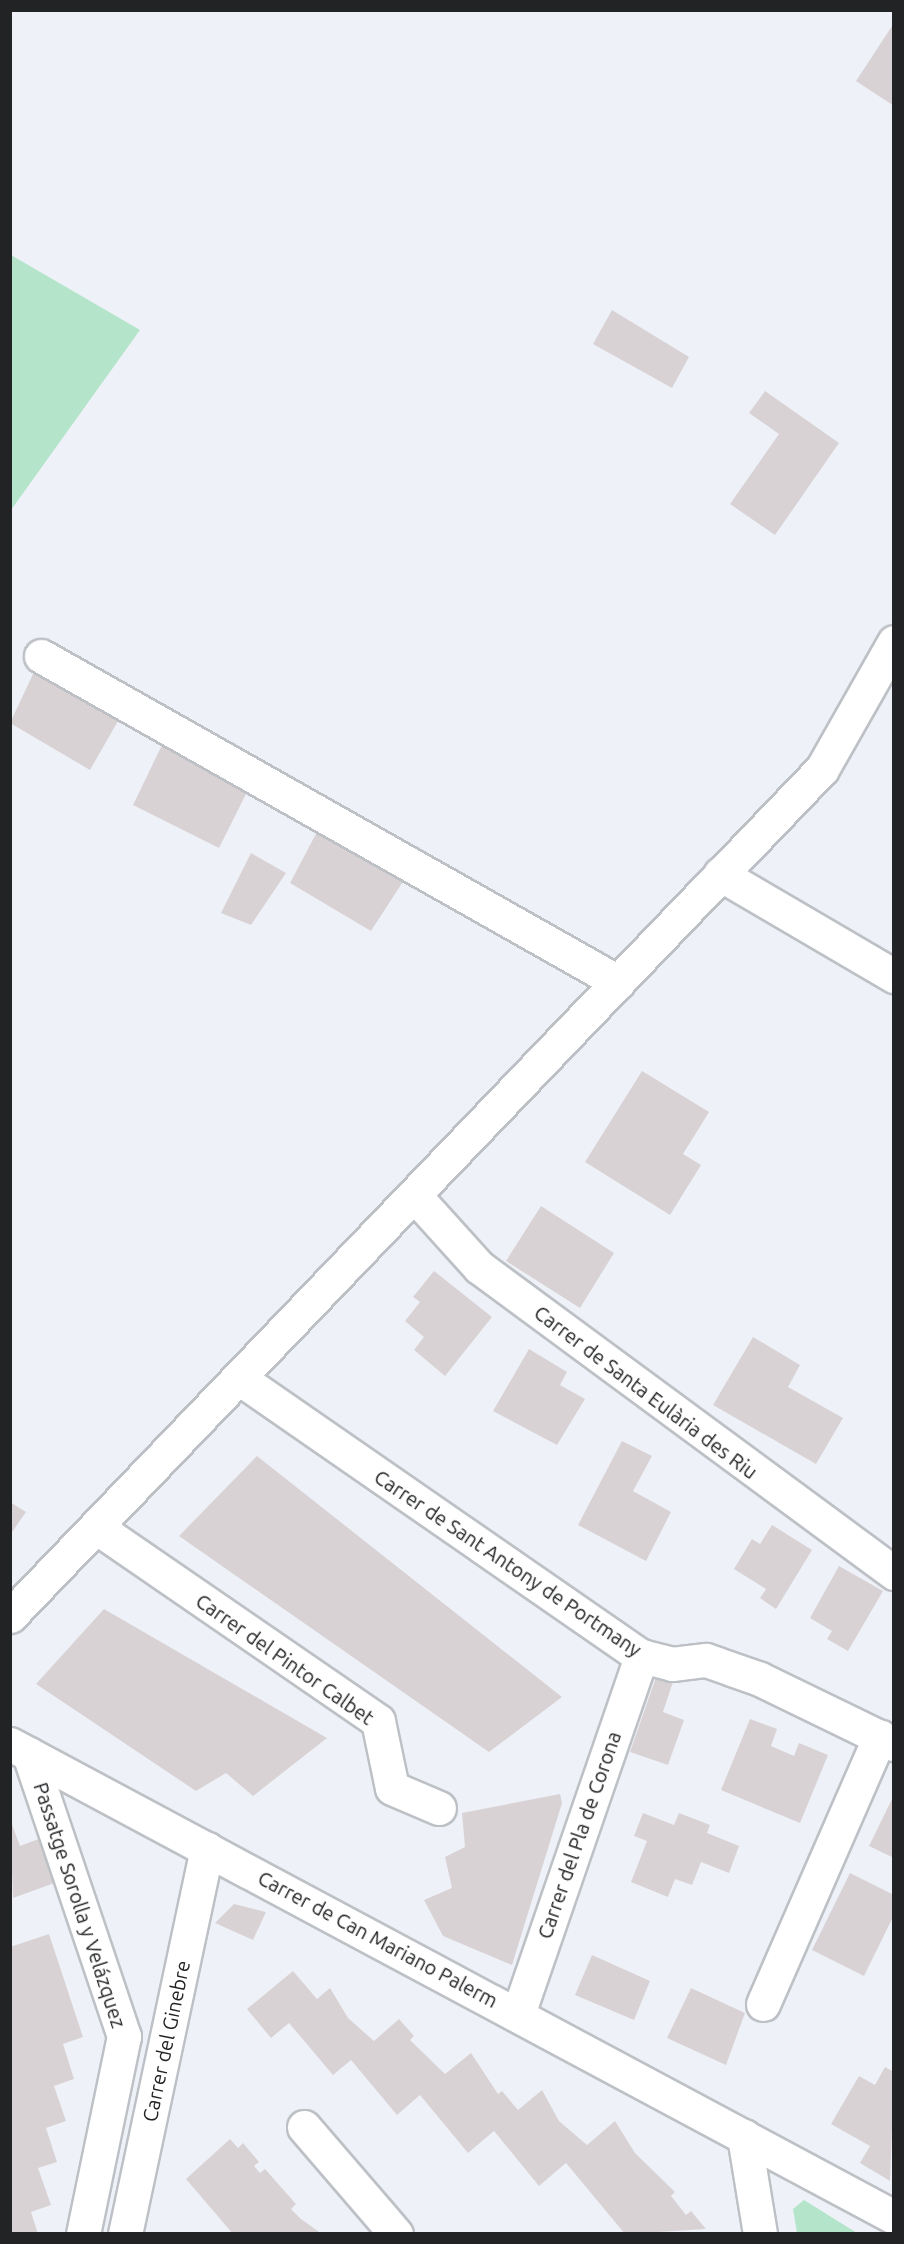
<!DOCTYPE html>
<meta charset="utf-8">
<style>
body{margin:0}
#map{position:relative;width:904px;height:2244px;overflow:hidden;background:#eef2f8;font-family:Ubuntu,sans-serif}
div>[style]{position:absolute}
.green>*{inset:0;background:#b4e4c9}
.building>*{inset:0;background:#d9d2d4}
.roads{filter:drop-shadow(2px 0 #bdc1c6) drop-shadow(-2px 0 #bdc1c6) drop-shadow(0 2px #bdc1c6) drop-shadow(0 -2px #bdc1c6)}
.minor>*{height:33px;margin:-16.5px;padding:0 16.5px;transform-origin:16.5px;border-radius:16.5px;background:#fff}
span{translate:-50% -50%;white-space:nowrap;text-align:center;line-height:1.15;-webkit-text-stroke:4.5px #fff;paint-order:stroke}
.street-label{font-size:20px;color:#222325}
.frame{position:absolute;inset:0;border:12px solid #222325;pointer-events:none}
</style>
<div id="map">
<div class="green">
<i style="clip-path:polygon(11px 255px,140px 330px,11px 510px)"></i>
<i style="clip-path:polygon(804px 2200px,857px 2233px,797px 2233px,793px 2209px)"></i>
</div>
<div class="building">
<i style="clip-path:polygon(894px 23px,894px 106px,856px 81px)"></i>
<i style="clip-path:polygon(612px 310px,689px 357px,672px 388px,593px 344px)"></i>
<i style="clip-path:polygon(765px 391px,839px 443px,775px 535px,730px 504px,779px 434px,749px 413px)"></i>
<i style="clip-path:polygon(34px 672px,118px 721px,90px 770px,10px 723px)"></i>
<i style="clip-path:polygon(162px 745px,249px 788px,219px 848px,133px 805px)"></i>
<i style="clip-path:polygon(318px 830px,404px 880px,371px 931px,290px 883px)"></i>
<i style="clip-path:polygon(251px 853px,286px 873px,251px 925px,221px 913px)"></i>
<i style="clip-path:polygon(642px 1071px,709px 1112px,683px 1154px,701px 1165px,670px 1215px,585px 1162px)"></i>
<i style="clip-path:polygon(541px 1206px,614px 1253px,580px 1308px,506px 1261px)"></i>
<i style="clip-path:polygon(434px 1271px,492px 1317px,445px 1376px,414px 1350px,424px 1337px,405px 1321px,420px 1302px,413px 1297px)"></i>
<i style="clip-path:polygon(753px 1337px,800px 1365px,788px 1387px,843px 1418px,816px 1464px,713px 1405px)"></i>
<i style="clip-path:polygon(529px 1349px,567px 1372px,560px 1385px,585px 1399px,557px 1445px,493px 1411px)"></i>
<i style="clip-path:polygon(622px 1441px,652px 1456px,633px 1491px,671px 1512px,646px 1561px,578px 1525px)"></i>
<i style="clip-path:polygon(257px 1456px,562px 1697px,489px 1752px,179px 1536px)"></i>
<i style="clip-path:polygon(10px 1502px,26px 1512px,10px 1535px)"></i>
<i style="clip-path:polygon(772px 1525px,812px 1550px,776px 1609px,760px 1598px,766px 1589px,734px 1569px,752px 1539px,760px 1544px)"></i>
<i style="clip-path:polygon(839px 1566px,883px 1591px,848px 1651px,827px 1639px,832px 1631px,810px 1618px)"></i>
<i style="clip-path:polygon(104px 1609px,327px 1738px,253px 1796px,226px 1773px,196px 1791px,36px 1684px)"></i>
<i style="clip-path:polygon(656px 1677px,673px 1682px,663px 1712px,684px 1720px,668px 1765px,630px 1752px)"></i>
<i style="clip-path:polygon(750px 1719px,777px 1729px,771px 1746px,794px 1756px,799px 1743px,828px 1755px,800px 1823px,721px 1790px)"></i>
<i style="clip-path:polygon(560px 1794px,562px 1803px,512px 1965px,443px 1936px,424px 1900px,452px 1888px,445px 1857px,465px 1847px,462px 1813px)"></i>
<i style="clip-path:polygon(894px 1795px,894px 1858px,869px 1846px)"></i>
<i style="clip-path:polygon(643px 1813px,674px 1825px,679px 1813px,710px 1825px,707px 1833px,739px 1846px,729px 1873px,701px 1862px,692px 1885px,675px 1879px,668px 1897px,631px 1882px,647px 1841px,634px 1836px)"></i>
<i style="clip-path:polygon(10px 1819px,20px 1846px,44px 1837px,60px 1881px,13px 1898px)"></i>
<i style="clip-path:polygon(850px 1873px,894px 1895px,894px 1915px,864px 1976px,812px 1950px)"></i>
<i style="clip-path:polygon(234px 1904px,266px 1912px,253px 1940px,215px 1923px)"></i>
<i style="clip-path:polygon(49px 1934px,83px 2037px,63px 2044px,74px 2079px,54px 2086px,66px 2121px,46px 2128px,57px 2162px,38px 2168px,51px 2205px,31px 2212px,38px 2234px,10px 2234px,10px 1947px)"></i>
<i style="clip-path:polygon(592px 1955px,650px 1981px,634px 2020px,575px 1995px)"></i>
<i style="clip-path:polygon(293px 1971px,317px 1999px,330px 1988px,348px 2018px,374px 2041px,399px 2019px,414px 2036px,410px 2040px,445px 2074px,471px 2053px,498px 2094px,502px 2091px,518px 2110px,542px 2090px,559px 2121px,587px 2145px,615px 2121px,635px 2153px,675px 2192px,671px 2196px,686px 2215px,691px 2211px,706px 2229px,625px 2234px,566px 2163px,539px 2186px,494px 2131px,468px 2153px,420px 2095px,397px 2115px,351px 2060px,333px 2075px,289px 2023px,271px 2038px,247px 2009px)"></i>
<i style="clip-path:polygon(691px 1988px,745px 2013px,726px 2065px,667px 2038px)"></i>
<i style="clip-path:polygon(885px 2067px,894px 2072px,890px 2181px,860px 2163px,870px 2146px,831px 2124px,859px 2076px,875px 2085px)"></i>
<i style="clip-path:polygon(230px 2139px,238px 2148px,243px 2143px,259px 2162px,254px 2166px,260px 2173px,265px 2169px,296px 2204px,291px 2209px,301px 2219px,322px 2234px,233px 2234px,186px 2179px)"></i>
</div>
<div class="roads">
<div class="minor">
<i style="left:41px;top:656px;width:663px;rotate:29.47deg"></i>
<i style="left:720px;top:874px;width:202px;rotate:30.4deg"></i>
<i style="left:414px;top:1195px;width:97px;rotate:47.9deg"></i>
<i style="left:479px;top:1267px;width:516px;rotate:36.4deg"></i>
<i style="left:239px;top:1378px;width:489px;rotate:34.7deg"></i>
<i style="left:641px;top:1656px;width:32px;rotate:14deg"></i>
<i style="left:672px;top:1664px;width:34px;rotate:-7deg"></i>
<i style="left:706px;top:1660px;width:57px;rotate:19.4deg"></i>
<i style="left:760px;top:1679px;width:149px;rotate:25.9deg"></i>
<i style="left:96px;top:1527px;width:342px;rotate:34.5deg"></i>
<i style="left:378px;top:1721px;width:68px;rotate:78.2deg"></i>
<i style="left:392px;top:1788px;width:51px;rotate:23.1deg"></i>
<i style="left:10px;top:1616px;width:1173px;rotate:-46.21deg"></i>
<i style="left:822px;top:769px;width:146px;rotate:-60.4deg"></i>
<i style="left:10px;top:1744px;width:1003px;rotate:28.15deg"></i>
<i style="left:29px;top:1754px;width:298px;rotate:71.4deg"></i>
<i style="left:124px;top:2036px;width:202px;rotate:101.7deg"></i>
<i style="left:763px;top:2004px;width:292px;rotate:-66.4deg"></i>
<i style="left:518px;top:2014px;width:379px;rotate:-71deg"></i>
<i style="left:304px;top:2127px;width:141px;rotate:49.3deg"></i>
<i style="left:744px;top:2136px;width:99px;rotate:80.7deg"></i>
<i style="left:125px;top:2234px;width:394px;rotate:-78deg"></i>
</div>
</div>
<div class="street-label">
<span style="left:646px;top:1392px;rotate:37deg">Carrer de Santa Eulària des Riu</span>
<span style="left:508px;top:1563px;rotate:34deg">Carrer de Sant Antony de Portmany</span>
<span style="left:285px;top:1659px;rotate:35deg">Carrer del Pintor Calbet</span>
<span style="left:579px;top:1835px;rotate:-71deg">Carrer del Pla de Corona</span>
<span style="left:80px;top:1905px;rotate:72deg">Passatge Sorolla y Velázquez</span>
<span style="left:378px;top:1939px;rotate:28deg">Carrer de Can Mariano Palerm</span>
<span style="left:166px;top:2041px;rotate:-78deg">Carrer del Ginebre</span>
</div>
<div class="frame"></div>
</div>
